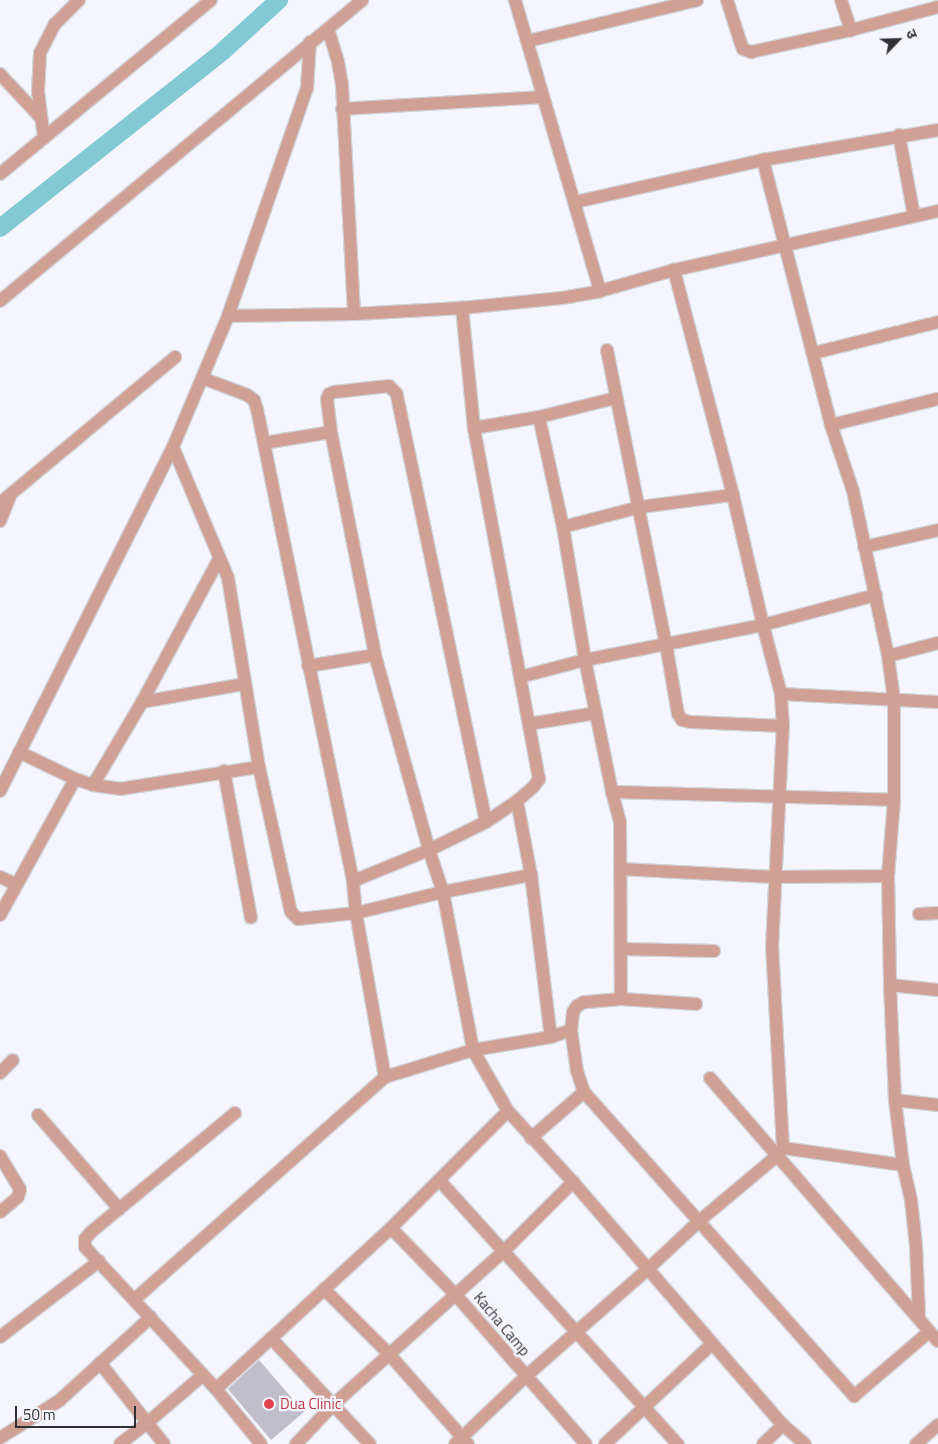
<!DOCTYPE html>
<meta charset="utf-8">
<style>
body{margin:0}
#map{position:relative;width:938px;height:1444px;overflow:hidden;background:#f5f5fe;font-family:"Titillium Web","Noto Sans Devanagari",sans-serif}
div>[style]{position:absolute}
.canal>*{height:18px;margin:-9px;padding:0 9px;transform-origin:9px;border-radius:9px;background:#82c9d3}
.building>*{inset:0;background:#bfbeca}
.roads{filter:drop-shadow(1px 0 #d2d2da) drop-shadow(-1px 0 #d2d2da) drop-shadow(0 1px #d2d2da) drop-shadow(0 -1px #d2d2da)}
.minor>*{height:12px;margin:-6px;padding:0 6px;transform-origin:6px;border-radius:6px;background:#cfa093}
.tertiary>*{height:12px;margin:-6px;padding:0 6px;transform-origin:6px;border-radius:6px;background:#cfa093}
.dots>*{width:14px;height:14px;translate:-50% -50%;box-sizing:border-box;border:2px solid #f5f5fe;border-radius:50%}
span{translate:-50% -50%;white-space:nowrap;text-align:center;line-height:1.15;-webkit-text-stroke:4.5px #f5f5fe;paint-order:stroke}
.street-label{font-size:15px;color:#313135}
.health-label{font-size:15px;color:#be3a42}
.left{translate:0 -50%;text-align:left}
.north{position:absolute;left:873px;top:15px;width:50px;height:50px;-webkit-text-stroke:4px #f5f5fe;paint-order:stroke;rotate:66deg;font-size:14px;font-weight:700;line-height:20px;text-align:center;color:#313135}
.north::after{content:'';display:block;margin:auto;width:18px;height:22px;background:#313135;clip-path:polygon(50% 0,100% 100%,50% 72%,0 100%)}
.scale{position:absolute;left:15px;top:1406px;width:121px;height:22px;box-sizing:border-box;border:2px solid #313135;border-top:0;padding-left:6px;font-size:15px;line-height:18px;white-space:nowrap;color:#313135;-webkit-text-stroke:4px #f5f5fe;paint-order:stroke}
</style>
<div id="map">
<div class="canal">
<i style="left:0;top:228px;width:285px;rotate:-38.4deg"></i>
<i style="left:223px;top:51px;width:76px;rotate:-42.3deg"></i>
</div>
<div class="building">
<i style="clip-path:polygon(259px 1360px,304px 1412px,271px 1440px,228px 1389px)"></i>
</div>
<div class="roads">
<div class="minor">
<i style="left:515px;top:0;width:303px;rotate:73.7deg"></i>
<i style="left:727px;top:0;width:46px;rotate:72.3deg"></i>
<i style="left:741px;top:44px;width:5px;rotate:68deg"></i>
<i style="left:743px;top:49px;width:9px;rotate:21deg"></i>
<i style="left:751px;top:52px;width:102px;rotate:-12.4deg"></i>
<i style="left:851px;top:30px;width:90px;rotate:-14.8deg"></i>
<i style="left:841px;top:0;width:32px;rotate:72deg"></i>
<i style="left:328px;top:29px;width:34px;rotate:73deg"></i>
<i style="left:338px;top:62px;width:22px;rotate:80deg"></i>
<i style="left:342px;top:84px;width:230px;rotate:87deg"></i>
<i style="left:528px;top:41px;width:174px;rotate:-13.6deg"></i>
<i style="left:0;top:74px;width:60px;rotate:47deg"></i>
<i style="left:342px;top:109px;width:200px;rotate:-3.4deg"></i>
<i style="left:899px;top:135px;width:82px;rotate:79.5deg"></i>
<i style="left:44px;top:138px;width:46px;rotate:-97.4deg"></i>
<i style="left:38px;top:92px;width:39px;rotate:-87deg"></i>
<i style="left:40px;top:53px;width:33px;rotate:-63deg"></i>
<i style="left:55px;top:24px;width:34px;rotate:-45deg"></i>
<i style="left:763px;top:160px;width:274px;rotate:75.6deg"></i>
<i style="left:831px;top:425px;width:70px;rotate:71.6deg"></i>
<i style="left:853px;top:491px;width:169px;rotate:78deg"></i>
<i style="left:888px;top:656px;width:43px;rotate:82.1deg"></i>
<i style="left:894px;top:699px;width:101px;rotate:90deg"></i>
<i style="left:894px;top:800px;width:76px;rotate:94.5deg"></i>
<i style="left:888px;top:876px;width:109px;rotate:88.9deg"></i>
<i style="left:890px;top:985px;width:115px;rotate:87.5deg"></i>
<i style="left:895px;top:1100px;width:65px;rotate:83deg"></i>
<i style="left:903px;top:1165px;width:36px;rotate:77deg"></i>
<i style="left:911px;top:1200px;width:45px;rotate:83.7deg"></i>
<i style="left:916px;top:1245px;width:72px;rotate:87.6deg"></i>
<i style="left:0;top:174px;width:273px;rotate:-39.5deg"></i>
<i style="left:575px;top:202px;width:193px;rotate:-12.6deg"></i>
<i style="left:763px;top:160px;width:178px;rotate:-9.7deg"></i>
<i style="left:228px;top:316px;width:126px;rotate:-0.9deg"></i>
<i style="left:354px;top:314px;width:108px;rotate:-3.2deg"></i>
<i style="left:462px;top:308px;width:100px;rotate:-5.7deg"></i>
<i style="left:562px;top:298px;width:39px;rotate:-10deg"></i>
<i style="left:600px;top:291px;width:77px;rotate:-15.8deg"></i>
<i style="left:674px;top:270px;width:271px;rotate:-12.6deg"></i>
<i style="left:607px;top:350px;width:300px;rotate:78.7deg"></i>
<i style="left:666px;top:644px;width:71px;rotate:80.3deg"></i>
<i style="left:678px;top:714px;width:7px;rotate:56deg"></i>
<i style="left:682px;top:720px;width:9px;rotate:13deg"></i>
<i style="left:691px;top:722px;width:92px;rotate:2.5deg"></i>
<i style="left:814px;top:353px;width:128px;rotate:-14deg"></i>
<i style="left:202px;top:378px;width:48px;rotate:20.7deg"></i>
<i style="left:247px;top:395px;width:9px;rotate:36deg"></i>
<i style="left:254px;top:400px;width:9px;rotate:72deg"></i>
<i style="left:257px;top:409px;width:482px;rotate:78.5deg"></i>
<i style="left:353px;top:881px;width:32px;rotate:85deg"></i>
<i style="left:356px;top:913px;width:167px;rotate:80deg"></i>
<i style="left:539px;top:417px;width:113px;rotate:77.7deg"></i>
<i style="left:563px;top:527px;width:135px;rotate:80.6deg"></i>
<i style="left:585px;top:660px;width:135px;rotate:78.4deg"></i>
<i style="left:612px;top:792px;width:31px;rotate:75deg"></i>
<i style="left:620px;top:822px;width:177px;rotate:89.7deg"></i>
<i style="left:831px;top:425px;width:110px;rotate:-13.7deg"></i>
<i style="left:474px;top:428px;width:66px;rotate:-9.6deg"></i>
<i style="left:539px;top:417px;width:79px;rotate:-13.9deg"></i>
<i style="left:264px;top:443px;width:68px;rotate:-9.3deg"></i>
<i style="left:173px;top:447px;width:142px;rotate:67.2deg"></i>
<i style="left:228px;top:578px;width:192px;rotate:80.7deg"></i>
<i style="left:259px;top:767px;width:148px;rotate:77.6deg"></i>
<i style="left:291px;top:912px;width:10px;rotate:45deg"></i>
<i style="left:298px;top:919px;width:58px;rotate:-5.9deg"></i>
<i style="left:356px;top:913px;width:89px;rotate:-13.6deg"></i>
<i style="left:443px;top:892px;width:90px;rotate:-10.9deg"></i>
<i style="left:0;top:503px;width:228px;rotate:-39.8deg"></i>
<i style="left:0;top:521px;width:27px;rotate:-68deg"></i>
<i style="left:563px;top:527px;width:80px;rotate:-14.6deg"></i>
<i style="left:640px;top:507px;width:94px;rotate:-7.4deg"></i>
<i style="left:864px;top:547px;width:76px;rotate:-12.9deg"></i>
<i style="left:888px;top:656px;width:52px;rotate:-14.6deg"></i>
<i style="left:308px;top:666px;width:68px;rotate:-9.3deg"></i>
<i style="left:520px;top:677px;width:67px;rotate:-14.7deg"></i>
<i style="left:585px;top:660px;width:181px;rotate:-11.1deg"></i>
<i style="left:763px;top:625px;width:117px;rotate:-14.9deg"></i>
<i style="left:781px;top:694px;width:157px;rotate:2.9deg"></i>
<i style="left:142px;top:702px;width:104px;rotate:-10deg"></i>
<i style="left:529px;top:724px;width:68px;rotate:-9.3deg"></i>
<i style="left:19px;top:752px;width:62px;rotate:25.7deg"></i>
<i style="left:75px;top:779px;width:19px;rotate:18deg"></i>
<i style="left:93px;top:785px;width:27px;rotate:8deg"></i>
<i style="left:120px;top:789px;width:141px;rotate:-9deg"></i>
<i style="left:224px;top:771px;width:149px;rotate:79.6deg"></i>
<i style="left:93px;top:785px;width:96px;rotate:-59.4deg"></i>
<i style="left:142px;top:702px;width:162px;rotate:-61.7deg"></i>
<i style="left:0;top:791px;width:385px;rotate:-63.3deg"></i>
<i style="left:173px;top:447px;width:142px;rotate:-67.2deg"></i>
<i style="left:228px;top:316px;width:241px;rotate:-70.9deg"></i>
<i style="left:307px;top:88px;width:46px;rotate:-86.3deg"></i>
<i style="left:612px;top:792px;width:282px;rotate:1.6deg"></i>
<i style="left:517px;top:801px;width:75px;rotate:79.3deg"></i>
<i style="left:531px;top:875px;width:163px;rotate:83deg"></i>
<i style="left:486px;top:822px;width:438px;rotate:-101.8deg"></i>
<i style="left:396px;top:393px;width:10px;rotate:-135deg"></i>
<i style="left:389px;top:386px;width:55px;rotate:173.8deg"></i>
<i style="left:334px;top:392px;width:5px;rotate:158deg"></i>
<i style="left:329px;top:394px;width:5px;rotate:112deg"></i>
<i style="left:327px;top:399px;width:33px;rotate:83deg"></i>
<i style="left:331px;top:432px;width:227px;rotate:78.8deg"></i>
<i style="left:375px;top:655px;width:202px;rotate:74.5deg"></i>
<i style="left:429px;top:850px;width:44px;rotate:71.6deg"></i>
<i style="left:443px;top:892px;width:161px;rotate:79.2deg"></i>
<i style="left:473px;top:1050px;width:70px;rotate:60.2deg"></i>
<i style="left:508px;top:1111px;width:96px;rotate:47.5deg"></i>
<i style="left:573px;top:1182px;width:321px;rotate:49.2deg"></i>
<i style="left:783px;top:1425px;width:29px;rotate:41deg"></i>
<i style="left:620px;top:869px;width:154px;rotate:3deg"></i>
<i style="left:774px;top:877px;width:114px;rotate:-0.5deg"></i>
<i style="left:0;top:877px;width:17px;rotate:24deg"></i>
<i style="left:353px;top:881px;width:82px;rotate:-22.2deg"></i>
<i style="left:429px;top:850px;width:64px;rotate:-26.2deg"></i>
<i style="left:486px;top:822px;width:37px;rotate:-34deg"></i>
<i style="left:517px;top:801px;width:23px;rotate:-41deg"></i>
<i style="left:534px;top:786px;width:9px;rotate:-54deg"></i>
<i style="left:539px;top:779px;width:357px;rotate:-100.5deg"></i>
<i style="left:474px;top:428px;width:121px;rotate:-95.7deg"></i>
<i style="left:919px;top:914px;width:19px;rotate:-3deg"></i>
<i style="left:0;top:915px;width:155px;rotate:-61.1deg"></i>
<i style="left:621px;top:949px;width:93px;rotate:1.2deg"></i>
<i style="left:890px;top:985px;width:48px;rotate:5.9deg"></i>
<i style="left:696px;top:1004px;width:75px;rotate:-176.2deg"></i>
<i style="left:621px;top:999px;width:37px;rotate:175deg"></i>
<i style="left:584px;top:1002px;width:8px;rotate:150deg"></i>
<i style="left:577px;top:1006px;width:7px;rotate:124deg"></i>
<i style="left:573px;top:1012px;width:18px;rotate:96deg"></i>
<i style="left:571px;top:1030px;width:41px;rotate:81.7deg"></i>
<i style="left:577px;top:1071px;width:22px;rotate:72deg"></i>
<i style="left:584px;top:1092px;width:407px;rotate:48.4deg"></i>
<i style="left:854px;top:1396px;width:99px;rotate:-40.5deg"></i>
<i style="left:0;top:1073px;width:18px;rotate:-45deg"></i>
<i style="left:710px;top:1078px;width:348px;rotate:49.1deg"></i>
<i style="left:895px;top:1100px;width:43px;rotate:6.6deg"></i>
<i style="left:235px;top:1113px;width:187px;rotate:140.4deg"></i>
<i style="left:91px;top:1232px;width:9px;rotate:131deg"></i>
<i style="left:85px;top:1239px;width:8px;rotate:90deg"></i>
<i style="left:85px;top:1247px;width:193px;rotate:47.3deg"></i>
<i style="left:216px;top:1389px;width:71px;rotate:50.7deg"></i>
<i style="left:38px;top:1115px;width:124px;rotate:49.2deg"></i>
<i style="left:531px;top:1138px;width:70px;rotate:-41deg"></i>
<i style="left:783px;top:1148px;width:121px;rotate:8.1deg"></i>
<i style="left:0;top:1156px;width:39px;rotate:59deg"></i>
<i style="left:20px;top:1189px;width:8px;rotate:104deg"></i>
<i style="left:18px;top:1197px;width:23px;rotate:140deg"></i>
<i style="left:440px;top:1181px;width:355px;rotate:47.9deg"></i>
<i style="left:391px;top:1228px;width:92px;rotate:45.9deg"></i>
<i style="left:455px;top:1294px;width:199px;rotate:48.9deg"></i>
<i style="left:324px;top:1289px;width:92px;rotate:45deg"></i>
<i style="left:389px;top:1354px;width:120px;rotate:48.7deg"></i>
<i style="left:135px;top:1299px;width:334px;rotate:-41.6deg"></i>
<i style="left:385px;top:1077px;width:92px;rotate:-17.1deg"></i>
<i style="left:473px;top:1050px;width:79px;rotate:-9.5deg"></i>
<i style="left:551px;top:1037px;width:21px;rotate:-19deg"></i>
<i style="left:0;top:1337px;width:125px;rotate:-37.5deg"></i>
<i style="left:271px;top:1338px;width:145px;rotate:47deg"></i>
<i style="left:100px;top:1363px;width:103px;rotate:51.7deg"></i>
<i style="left:216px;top:1389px;width:238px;rotate:-42.6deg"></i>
<i style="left:391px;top:1228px;width:165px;rotate:-45deg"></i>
<i style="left:0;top:1438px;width:71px;rotate:-32.3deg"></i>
<i style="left:60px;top:1400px;width:123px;rotate:-42.4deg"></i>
<i style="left:120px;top:1444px;width:34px;rotate:-38deg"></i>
<i style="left:147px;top:1423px;width:74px;rotate:-40.6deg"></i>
<i style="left:296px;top:1444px;width:55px;rotate:-46.5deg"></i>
<i style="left:334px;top:1404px;width:229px;rotate:-42deg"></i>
<i style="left:504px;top:1251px;width:98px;rotate:-45deg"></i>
<i style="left:455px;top:1444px;width:97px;rotate:-43.7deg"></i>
<i style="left:525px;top:1377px;width:164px;rotate:-41.3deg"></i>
<i style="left:648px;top:1269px;width:69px;rotate:-43.2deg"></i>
<i style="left:698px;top:1222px;width:103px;rotate:-39.9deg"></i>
<i style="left:777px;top:1156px;width:10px;rotate:-53deg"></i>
<i style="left:783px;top:1148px;width:200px;rotate:-93.1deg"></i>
<i style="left:772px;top:948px;width:222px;rotate:-87.2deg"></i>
<i style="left:783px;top:726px;width:32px;rotate:-94deg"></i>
<i style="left:781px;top:694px;width:71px;rotate:-104.6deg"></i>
<i style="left:763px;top:625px;width:133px;rotate:-103deg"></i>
<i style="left:733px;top:495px;width:233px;rotate:-104.7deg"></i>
<i style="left:605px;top:1444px;width:146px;rotate:-43.1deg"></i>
<i style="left:763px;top:1444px;width:28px;rotate:-44deg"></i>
<i style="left:916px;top:1444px;width:29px;rotate:-41deg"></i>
</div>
<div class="tertiary">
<i style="left:0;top:301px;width:471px;rotate:-39.7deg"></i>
</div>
</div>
<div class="dots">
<i style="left:269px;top:1404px;background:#e0444e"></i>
</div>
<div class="street-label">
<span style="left:502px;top:1324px;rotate:50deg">Kacha Camp</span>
</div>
<div class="health-label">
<span class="left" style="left:280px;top:1404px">Dua Clinic</span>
</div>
<div class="north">उ</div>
<div class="scale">50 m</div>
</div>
